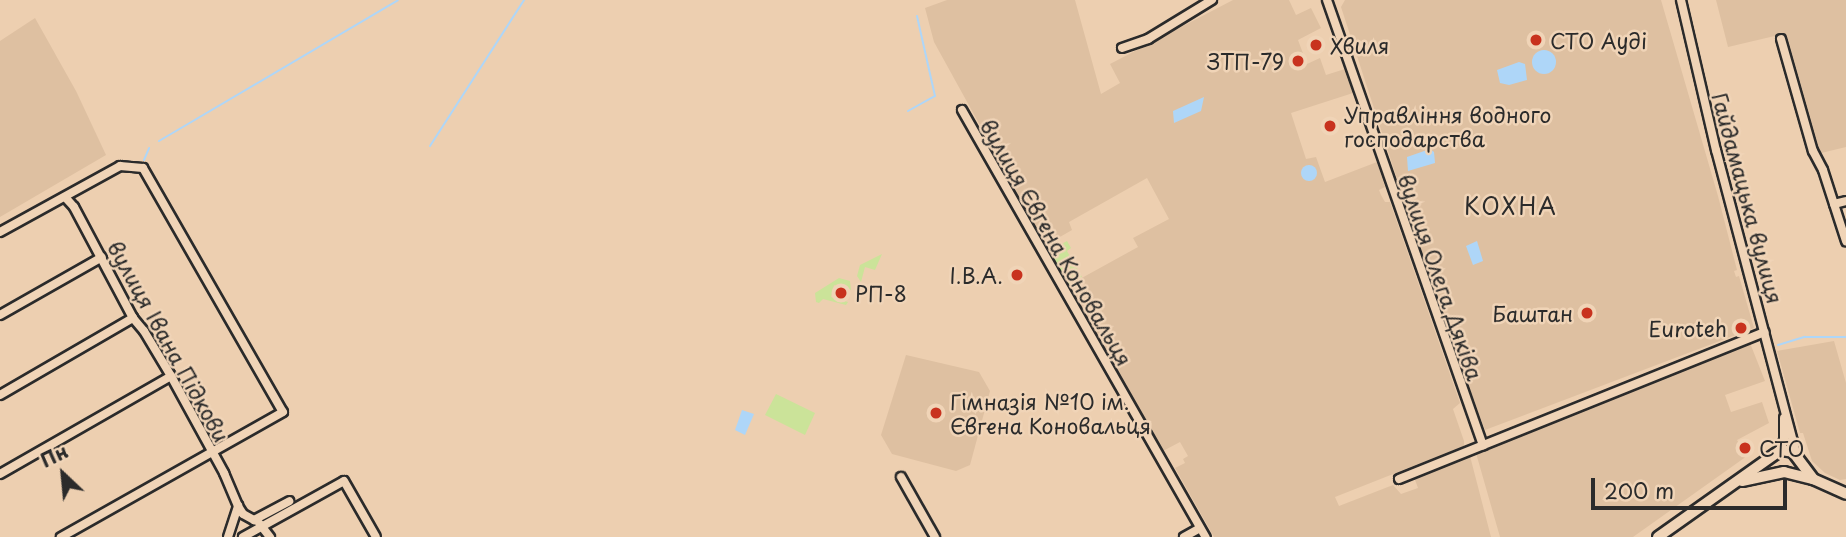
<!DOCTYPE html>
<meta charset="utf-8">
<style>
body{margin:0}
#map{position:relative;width:1846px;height:537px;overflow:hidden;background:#edcfb0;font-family:"Playpen Sans",sans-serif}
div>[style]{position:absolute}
.built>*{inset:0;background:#dec0a1}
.green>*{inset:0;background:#cbe399}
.water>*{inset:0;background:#aed6f8}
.round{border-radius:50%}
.stream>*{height:2px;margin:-1px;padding:0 1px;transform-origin:1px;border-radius:1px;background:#aed6f8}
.roads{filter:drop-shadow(2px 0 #2b2b2b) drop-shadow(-2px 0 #2b2b2b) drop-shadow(0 2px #2b2b2b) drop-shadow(0 -2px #2b2b2b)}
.street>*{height:8px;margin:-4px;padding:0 4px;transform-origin:4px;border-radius:4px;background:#f0d4b7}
.secondary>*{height:10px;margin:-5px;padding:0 5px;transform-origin:5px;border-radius:5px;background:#f0d4b7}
.dots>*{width:19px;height:19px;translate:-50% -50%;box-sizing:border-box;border:4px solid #f0d4b7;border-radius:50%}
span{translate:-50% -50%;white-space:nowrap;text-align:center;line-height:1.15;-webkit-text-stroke:5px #f0d4b7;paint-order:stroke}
.poi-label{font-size:21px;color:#2b2b2b}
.left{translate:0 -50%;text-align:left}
.right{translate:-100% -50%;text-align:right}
.street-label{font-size:21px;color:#2b2b2b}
.neighbourhood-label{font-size:23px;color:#2b2b2b;letter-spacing:2px}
.north{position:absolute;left:28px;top:439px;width:70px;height:70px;-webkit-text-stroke:5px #f0d4b7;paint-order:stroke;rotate:334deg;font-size:19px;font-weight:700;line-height:28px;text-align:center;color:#2b2b2b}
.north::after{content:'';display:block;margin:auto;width:24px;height:32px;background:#2b2b2b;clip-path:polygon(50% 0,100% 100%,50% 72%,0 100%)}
.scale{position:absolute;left:1591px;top:478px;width:196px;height:32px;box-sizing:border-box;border:4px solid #2b2b2b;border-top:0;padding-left:9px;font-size:21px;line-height:24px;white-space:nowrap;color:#2b2b2b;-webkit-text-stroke:5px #f0d4b7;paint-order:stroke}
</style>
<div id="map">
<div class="built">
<i style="clip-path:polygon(947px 0,1075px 0,1101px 94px,1120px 83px,1110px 64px,1233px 0,1289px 0,1296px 15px,1311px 8px,1321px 28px,1298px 40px,1307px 64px,1320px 58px,1326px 75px,1345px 69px,1353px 93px,1291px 113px,1306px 159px,1316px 157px,1325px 182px,1377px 162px,1385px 187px,1379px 190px,1381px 195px,1385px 202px,1390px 202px,1460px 403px,1453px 409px,1464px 441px,1464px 446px,1335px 497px,1339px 506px,1393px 485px,1401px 494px,1418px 488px,1414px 477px,1470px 456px,1491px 537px,1214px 537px,1175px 468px,1185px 463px,1183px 459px,1188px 456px,1180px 442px,1163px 451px,1069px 285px,1138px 247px,1133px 238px,1169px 219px,1147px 178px,1069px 222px,1072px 230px,1046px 245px,934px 42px,925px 8px)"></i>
<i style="clip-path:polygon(1345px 0,1661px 0,1718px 196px,1737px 270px,1734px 271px,1736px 277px,1739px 276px,1754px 328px,1485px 430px,1415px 245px,1418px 243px,1341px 7px)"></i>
<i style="clip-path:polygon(1716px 0,1846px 0,1846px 147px,1817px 154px,1783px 34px,1728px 47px)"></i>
<i style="clip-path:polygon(35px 18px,76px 91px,106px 155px,0 217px,0 41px)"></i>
<i style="clip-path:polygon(1834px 341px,1846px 383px,1846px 479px,1840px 480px,1825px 473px,1812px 461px,1803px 433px,1800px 433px,1777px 351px)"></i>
<i style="clip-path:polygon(1750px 343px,1765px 381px,1725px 395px,1731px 412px,1762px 402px,1769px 423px,1737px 440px,1747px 456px,1633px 537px,1500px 537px,1476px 453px)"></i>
<i style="clip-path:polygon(906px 355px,979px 372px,990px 391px,970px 465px,956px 471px,892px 454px,881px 435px)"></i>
</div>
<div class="green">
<i style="clip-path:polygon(1067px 241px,1071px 248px,1067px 251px,1082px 277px,1069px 284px,1049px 251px)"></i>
<i style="clip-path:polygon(882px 254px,875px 270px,865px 267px,861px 282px,857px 276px,860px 265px)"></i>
<i style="clip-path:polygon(839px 278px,850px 281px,851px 290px,834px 285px,831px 297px,848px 302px,846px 305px,823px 299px,819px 303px,816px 302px,815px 293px)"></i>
<i style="clip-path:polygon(776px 394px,815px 413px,805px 435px,765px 415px)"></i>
</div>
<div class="water">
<i class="round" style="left:1532px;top:50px;width:24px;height:24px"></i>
<i style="clip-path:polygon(1519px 62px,1525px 64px,1527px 80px,1509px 85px,1500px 83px,1497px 70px)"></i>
<i style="clip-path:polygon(1204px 97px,1201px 111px,1174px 123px,1173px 111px)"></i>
<i style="clip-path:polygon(1430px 149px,1434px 152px,1435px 163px,1408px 171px,1407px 157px)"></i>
<i class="round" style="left:1301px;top:165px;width:16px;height:16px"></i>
<i style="clip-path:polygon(1477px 241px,1483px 261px,1473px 265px,1466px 246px)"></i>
<i style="clip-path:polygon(742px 410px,754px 414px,745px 435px,735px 430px)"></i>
</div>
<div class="stream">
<i style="left:908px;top:111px;width:31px;rotate:-29deg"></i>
<i style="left:935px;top:96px;width:82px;rotate:-102.7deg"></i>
<i style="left:159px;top:141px;width:277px;rotate:-30.5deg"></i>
<i style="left:430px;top:146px;width:174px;rotate:-57.2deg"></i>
<i style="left:144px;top:160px;width:13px;rotate:-67deg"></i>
<i style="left:1778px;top:345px;width:28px;rotate:-17deg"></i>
<i style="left:1805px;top:337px;width:41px"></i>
</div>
<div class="roads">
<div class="street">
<i style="left:1327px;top:0;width:472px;rotate:70.7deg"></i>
<i style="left:1681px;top:0;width:154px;rotate:76.9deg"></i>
<i style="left:1716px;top:150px;width:318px;rotate:75.2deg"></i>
<i style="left:1781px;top:39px;width:116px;rotate:74.1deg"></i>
<i style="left:1813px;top:151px;width:21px;rotate:62deg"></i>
<i style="left:1823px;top:170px;width:75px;rotate:72.1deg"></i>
<i style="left:1122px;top:48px;width:28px;rotate:-19deg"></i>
<i style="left:1148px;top:39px;width:75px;rotate:-31.4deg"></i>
<i style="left:962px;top:110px;width:492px;rotate:60.3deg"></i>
<i style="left:65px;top:197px;width:13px;rotate:48deg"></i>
<i style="left:74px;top:207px;width:126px;rotate:62deg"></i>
<i style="left:133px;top:318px;width:17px;rotate:50deg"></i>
<i style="left:144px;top:331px;width:52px;rotate:59deg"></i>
<i style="left:171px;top:376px;width:111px;rotate:61.3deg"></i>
<i style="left:224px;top:473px;width:36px;rotate:67deg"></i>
<i style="left:1834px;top:204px;width:12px;rotate:-14deg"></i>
<i style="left:0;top:232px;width:137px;rotate:-28.8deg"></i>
<i style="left:120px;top:166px;width:23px;rotate:5deg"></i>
<i style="left:143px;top:168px;width:281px;rotate:60.2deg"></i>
<i style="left:283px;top:412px;width:255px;rotate:150.6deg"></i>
<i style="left:0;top:315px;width:117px;rotate:-29.6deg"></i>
<i style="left:0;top:395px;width:154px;rotate:-30.1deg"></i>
<i style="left:1779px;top:452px;width:13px;rotate:-67deg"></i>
<i style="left:1784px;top:440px;width:22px;rotate:-90deg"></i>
<i style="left:0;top:474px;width:197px;rotate:-29.8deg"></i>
<i style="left:901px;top:477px;width:69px;rotate:60.5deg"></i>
<i style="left:1399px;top:479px;width:394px;rotate:-21.9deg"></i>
<i style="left:259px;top:523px;width:18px;rotate:52deg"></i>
<i style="left:228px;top:537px;width:33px;rotate:-72deg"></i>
<i style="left:238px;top:506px;width:9px;rotate:58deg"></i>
<i style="left:243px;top:514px;width:13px;rotate:29deg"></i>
<i style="left:254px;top:520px;width:40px;rotate:-28deg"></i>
<i style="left:243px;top:537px;width:115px;rotate:-29deg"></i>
<i style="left:344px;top:481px;width:64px;rotate:60.3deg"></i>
<i style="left:1184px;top:537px;width:18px;rotate:-29deg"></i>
</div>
<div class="secondary">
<i style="left:1742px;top:481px;width:43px;rotate:-12.1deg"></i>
<i style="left:1784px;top:472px;width:30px;rotate:14deg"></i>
<i style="left:1813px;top:479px;width:36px;rotate:24deg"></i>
<i style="left:1658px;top:537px;width:151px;rotate:-35.3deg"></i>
<i style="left:1781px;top:450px;width:12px;rotate:9deg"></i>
<i style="left:1793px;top:452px;width:34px;rotate:53deg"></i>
</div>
</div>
<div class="dots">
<i style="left:1536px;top:40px;background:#c8321e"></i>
<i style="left:1316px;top:45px;background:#c8321e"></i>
<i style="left:1298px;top:61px;background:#c8321e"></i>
<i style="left:1330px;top:126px;background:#c8321e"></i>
<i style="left:1017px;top:275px;background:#c8321e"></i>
<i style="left:841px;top:293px;background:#c8321e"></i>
<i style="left:1587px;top:313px;background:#c8321e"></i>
<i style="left:1741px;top:328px;background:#c8321e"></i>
<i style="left:936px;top:413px;background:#c8321e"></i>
<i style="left:1745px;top:448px;background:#c8321e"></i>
</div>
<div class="poi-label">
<span class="left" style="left:1550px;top:40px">СТО Ауді</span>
<span class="left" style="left:1330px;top:45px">Хвиля</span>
<span class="right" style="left:1284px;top:61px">ЗТП-79</span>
<span class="left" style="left:1344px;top:126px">Управління водного<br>господарства</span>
<span class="right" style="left:1003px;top:275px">І.В.А.</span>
<span class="left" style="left:855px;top:293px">РП-8</span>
<span class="right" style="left:1573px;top:313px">Баштан</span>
<span class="right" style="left:1727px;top:328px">Euroteh</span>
<span class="left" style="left:950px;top:413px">Гімназія №10 ім.<br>Євгена Коновальця</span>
<span class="left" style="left:1759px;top:448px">СТО</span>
</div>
<div class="street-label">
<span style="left:1748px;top:198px;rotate:75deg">Гайдамацька вулиця</span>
<span style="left:1057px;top:242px;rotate:60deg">вулиця Євгена Коновальця</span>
<span style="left:1441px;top:277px;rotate:71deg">вулиця Олега Дяківа</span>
<span style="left:169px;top:341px;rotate:61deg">вулиця Івана Підкови</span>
</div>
<div class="neighbourhood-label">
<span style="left:1511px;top:206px">КОХНА</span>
</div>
<div class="north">Пн</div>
<div class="scale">200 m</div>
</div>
